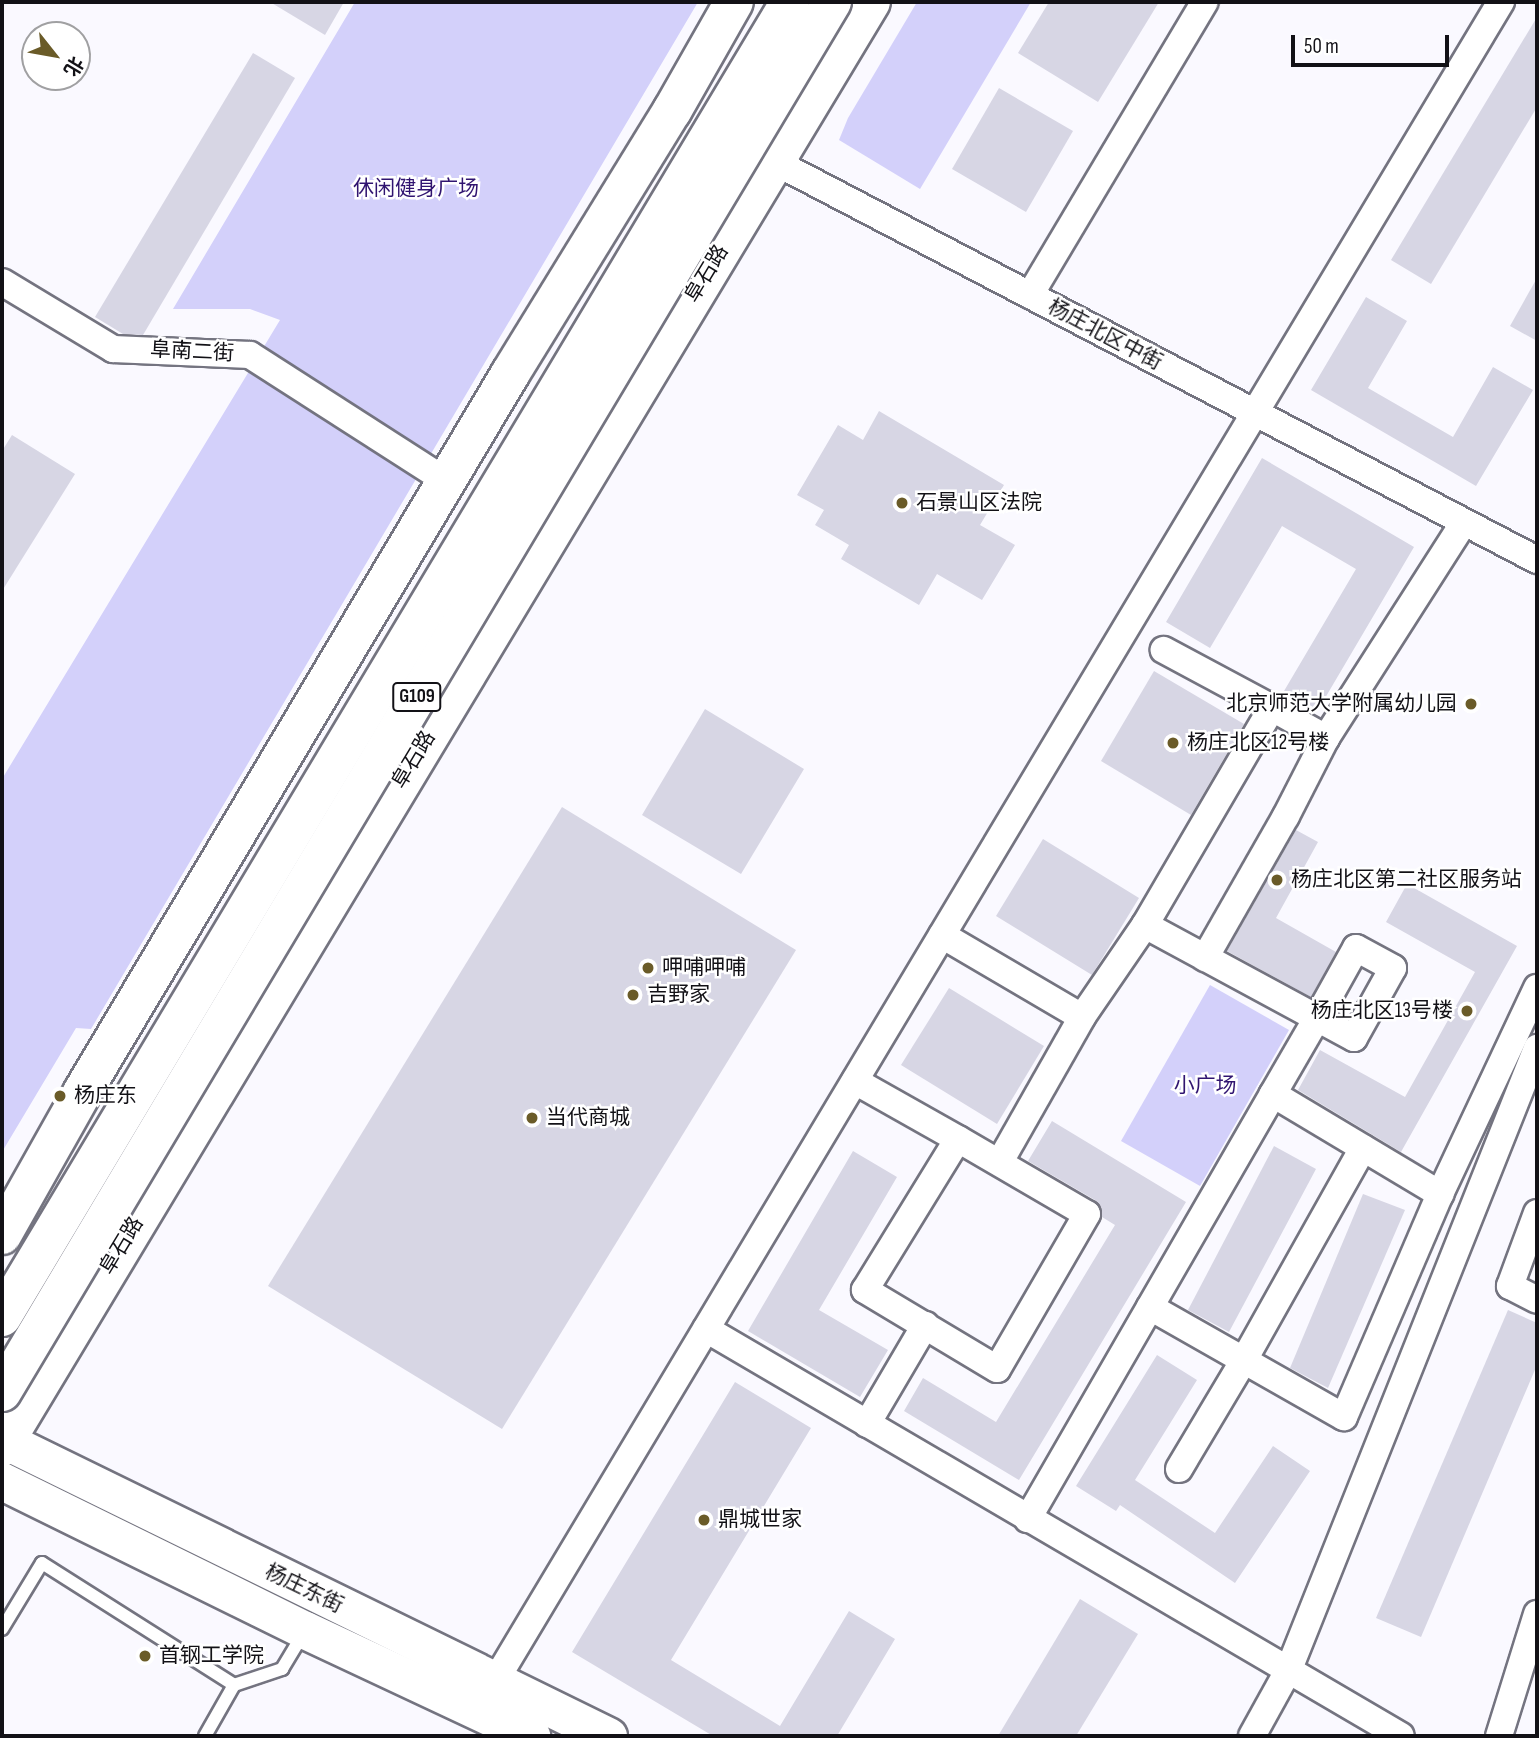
<!DOCTYPE html>
<meta charset="utf-8">
<style>
body{margin:0}
#map{position:relative;width:1539px;height:1738px;overflow:hidden;background:#faf9ff;font-family:"Sofia Sans Condensed","Noto Sans SC",sans-serif}
div>[style]{position:absolute}
.green>*{inset:0;background:#d3d0fa}
.building>*{inset:0;background:#d7d6e4}
.roads{filter:drop-shadow(2px 0 #747480) drop-shadow(-2px 0 #747480) drop-shadow(0 2px #747480) drop-shadow(0 -2px #747480)}
.lane>*{height:12px;margin:-6px;padding:0 6px;transform-origin:6px;border-radius:6px;background:#fff}
.street>*{height:26px;margin:-13px;padding:0 13px;transform-origin:13px;border-radius:13px;background:#fff}
.secondary>*{height:37px;margin:-18.5px;padding:0 18.5px;transform-origin:18.5px;border-radius:18.5px;background:#fff}
.primary>*{height:38px;margin:-19px;padding:0 19px;transform-origin:19px;border-radius:19px;background:#fff}
.bridges{filter:drop-shadow(2px 0 #747480) drop-shadow(-2px 0 #747480) drop-shadow(0 2px #747480) drop-shadow(0 -2px #747480)}
.highway-bridge>*{height:38px;margin:-19px;padding:0 19px;transform-origin:19px;border-radius:19px;background:#fff}
.dots>*{width:19px;height:19px;translate:-50% -50%;box-sizing:border-box;border:4px solid #fff;border-radius:50%}
span{translate:-50% -50%;white-space:nowrap;text-align:center;line-height:1.15;-webkit-text-stroke:5px #fff;paint-order:stroke}
.shield-label span{padding:2px 5px;background:#fff;border:2px solid;border-radius:5px;-webkit-text-stroke-width:0}
.shield-label{font-size:19px;color:#121116;font-weight:700}
.park-label{font-size:21px;color:#301470}
.street-label{font-size:21px;color:#121116}
.poi-label{font-size:21px;color:#121116}
.left{translate:0 -50%;text-align:left}
.right{translate:-100% -50%;text-align:right}
.frame{position:absolute;inset:0;border:4px solid #121116;pointer-events:none}
.north{position:absolute;left:21px;top:21px;width:70px;height:70px;box-sizing:border-box;background:#fff;border:2px solid #a0a0a2;border-radius:50%;rotate:121deg;font-size:19px;font-weight:700;line-height:28px;text-align:center;color:#121116}
.north::after{content:'';display:block;margin:auto;width:24px;height:32px;background:#6a5b28;clip-path:polygon(50% 0,100% 100%,50% 72%,0 100%)}
.scale{position:absolute;left:1291px;top:35px;width:158px;height:32px;box-sizing:border-box;border:4px solid #121116;border-top:0;padding-left:9px;font-size:21px;line-height:24px;white-space:nowrap;color:#121116;-webkit-text-stroke:5px #fff;paint-order:stroke}
</style>
<div id="map">
<div class="green">
<i style="clip-path:polygon(355px 2px,698px 2px,91px 1029px,76px 1028px,2px 1152px,2px 779px,280px 320px,250px 309px,173px 309px)"></i>
<i style="clip-path:polygon(917px 2px,1031px 2px,920px 189px,839px 140px,848px 118px)"></i>
<i style="clip-path:polygon(1210px 985px,1289px 1030px,1200px 1186px,1121px 1141px)"></i>
</div>
<div class="building">
<i style="clip-path:polygon(270px 2px,344px 2px,325px 35px)"></i>
<i style="clip-path:polygon(1049px 2px,1159px 2px,1098px 102px,1018px 53px)"></i>
<i style="clip-path:polygon(1537px 17px,1537px 107px,1431px 284px,1391px 260px)"></i>
<i style="clip-path:polygon(253px 53px,295px 78px,143px 335px,123px 334px,95px 317px)"></i>
<i style="clip-path:polygon(999px 88px,1073px 131px,1026px 212px,952px 169px)"></i>
<i style="clip-path:polygon(1537px 278px,1537px 341px,1510px 326px)"></i>
<i style="clip-path:polygon(1366px 297px,1407px 321px,1368px 388px,1453px 437px,1493px 367px,1533px 390px,1476px 486px,1311px 390px)"></i>
<i style="clip-path:polygon(879px 411px,1004px 485px,980px 525px,1015px 545px,982px 600px,937px 574px,919px 605px,841px 559px,849px 545px,815px 525px,824px 510px,797px 495px,838px 425px,863px 440px)"></i>
<i style="clip-path:polygon(12px 435px,75px 474px,2px 591px,2px 451px)"></i>
<i style="clip-path:polygon(1262px 458px,1414px 547px,1318px 710px,1284px 691px,1356px 569px,1282px 526px,1210px 648px,1166px 622px)"></i>
<i style="clip-path:polygon(1154px 671px,1244px 724px,1191px 815px,1101px 761px)"></i>
<i style="clip-path:polygon(705px 709px,804px 769px,741px 874px,642px 815px)"></i>
<i style="clip-path:polygon(562px 807px,796px 950px,502px 1429px,268px 1286px)"></i>
<i style="clip-path:polygon(1296px 830px,1318px 842px,1276px 918px,1336px 952px,1311px 997px,1227px 951px)"></i>
<i style="clip-path:polygon(1043px 839px,1139px 898px,1092px 975px,996px 916px)"></i>
<i style="clip-path:polygon(1407px 884px,1517px 946px,1401px 1152px,1298px 1090px,1320px 1050px,1405px 1097px,1475px 972px,1386px 922px)"></i>
<i style="clip-path:polygon(949px 988px,1044px 1046px,997px 1124px,901px 1065px)"></i>
<i style="clip-path:polygon(1052px 1121px,1186px 1202px,1019px 1480px,904px 1411px,923px 1378px,996px 1422px,1115px 1225px,1102px 1217px,1101px 1207px,1095px 1200px,1028px 1161px)"></i>
<i style="clip-path:polygon(1274px 1146px,1316px 1169px,1229px 1332px,1188px 1310px)"></i>
<i style="clip-path:polygon(853px 1151px,897px 1177px,819px 1310px,888px 1350px,860px 1397px,748px 1331px)"></i>
<i style="clip-path:polygon(1363px 1194px,1405px 1210px,1328px 1388px,1290px 1368px)"></i>
<i style="clip-path:polygon(1508px 1310px,1537px 1323px,1537px 1365px,1421px 1637px,1376px 1618px)"></i>
<i style="clip-path:polygon(1157px 1355px,1197px 1380px,1135px 1480px,1215px 1533px,1273px 1446px,1310px 1471px,1235px 1583px,1120px 1505px,1116px 1511px,1076px 1486px)"></i>
<i style="clip-path:polygon(735px 1382px,811px 1428px,671px 1660px,780px 1726px,849px 1611px,895px 1639px,837px 1736px,713px 1736px,572px 1652px)"></i>
<i style="clip-path:polygon(1080px 1599px,1138px 1634px,1076px 1736px,998px 1736px)"></i>
</div>
<div class="roads">
<div class="lane">
<i style="left:2px;top:1629px;width:77px;rotate:-58.8deg"></i>
<i style="left:42px;top:1563px;width:227px;rotate:32.4deg"></i>
<i style="left:205px;top:1736px;width:59px;rotate:-60.4deg"></i>
<i style="left:234px;top:1685px;width:51px;rotate:-18.4deg"></i>
<i style="left:282px;top:1669px;width:41px;rotate:-59deg"></i>
</div>
<div class="street">
<i style="left:760px;top:154px;width:877px;rotate:27.59deg"></i>
<i style="left:2px;top:282px;width:130px;rotate:31.1deg"></i>
<i style="left:113px;top:349px;width:137px;rotate:2.5deg"></i>
<i style="left:250px;top:355px;width:233px;rotate:32.7deg"></i>
<i style="left:1030px;top:295px;width:341px;rotate:-59.2deg"></i>
<i style="left:1272px;top:708px;width:62px;rotate:29.1deg"></i>
<i style="left:1326px;top:738px;width:256px;rotate:-57.4deg"></i>
<i style="left:1145px;top:925px;width:251px;rotate:-59.7deg"></i>
<i style="left:1272px;top:708px;width:123px;rotate:-151.8deg"></i>
<i style="left:942px;top:935px;width:162px;rotate:30.4deg"></i>
<i style="left:1082px;top:1017px;width:112px;rotate:-55.6deg"></i>
<i style="left:1145px;top:925px;width:196px;rotate:28.4deg"></i>
<i style="left:1317px;top:1018px;width:42px;rotate:28.4deg"></i>
<i style="left:1354px;top:1038px;width:80px;rotate:-60.9deg"></i>
<i style="left:1393px;top:968px;width:42px;rotate:-151.6deg"></i>
<i style="left:1356px;top:948px;width:80px;rotate:119.1deg"></i>
<i style="left:1317px;top:1018px;width:88px;rotate:120.1deg"></i>
<i style="left:1273px;top:1094px;width:491px;rotate:120deg"></i>
<i style="left:1205px;top:958px;width:163px;rotate:-60.3deg"></i>
<i style="left:1286px;top:816px;width:88px;rotate:-62.9deg"></i>
<i style="left:855px;top:1081px;width:118px;rotate:29.4deg"></i>
<i style="left:958px;top:1139px;width:149px;rotate:30.2deg"></i>
<i style="left:1087px;top:1214px;width:179px;rotate:120.1deg"></i>
<i style="left:997px;top:1369px;width:154px;rotate:-149.1deg"></i>
<i style="left:865px;top:1290px;width:177px;rotate:-58.4deg"></i>
<i style="left:1273px;top:1094px;width:195px;rotate:30.9deg"></i>
<i style="left:1440px;top:1194px;width:228px;rotate:-64.8deg"></i>
<i style="left:1006px;top:1151px;width:154px;rotate:-60.4deg"></i>
<i style="left:1537px;top:1213px;width:78px;rotate:110.3deg"></i>
<i style="left:1510px;top:1286px;width:30px;rotate:27deg"></i>
<i style="left:1150px;top:1307px;width:223px;rotate:29.6deg"></i>
<i style="left:1344px;top:1417px;width:243px;rotate:-66.7deg"></i>
<i style="left:706px;top:1329px;width:805px;rotate:30.35deg"></i>
<i style="left:867px;top:1424px;width:115px;rotate:-59.6deg"></i>
<i style="left:1179px;top:1469px;width:127px;rotate:-59.2deg"></i>
<i style="left:1244px;top:1360px;width:243px;rotate:-60.7deg"></i>
<i style="left:494px;top:1683px;width:1960px;rotate:-59.08deg"></i>
<i style="left:1252px;top:1736px;width:77px;rotate:-61.1deg"></i>
<i style="left:1289px;top:1669px;width:669px;rotate:-68.23deg"></i>
<i style="left:1499px;top:1736px;width:128px;rotate:-72.7deg"></i>
</div>
<div class="secondary">
<i style="left:2px;top:1439px;width:675px;rotate:26.11deg"></i>
<i style="left:2px;top:1481px;width:338px;rotate:26.2deg"></i>
<i style="left:305px;top:1630px;width:250px;rotate:25.1deg"></i>
</div>
<div class="primary">
<i style="left:2px;top:1235px;width:165px;rotate:-60.6deg"></i>
<i style="left:83px;top:1091px;width:835px;rotate:-59.22deg"></i>
<i style="left:510px;top:374px;width:309px;rotate:-58.4deg"></i>
<i style="left:672px;top:111px;width:125px;rotate:-60.4deg"></i>
<i style="left:2px;top:1447px;width:1686px;rotate:-58.98deg"></i>
</div>
</div>
<div class="bridges">
<div class="highway-bridge">
<i style="left:2px;top:1317px;width:1533px;rotate:-59.07deg"></i>
<i style="left:2px;top:1392px;width:1619px;rotate:-59.16deg"></i>
</div>
</div>
<div class="dots">
<i style="left:902px;top:503px;background:#6a5b28"></i>
<i style="left:1471px;top:704px;background:#6a5b28"></i>
<i style="left:1173px;top:743px;background:#6a5b28"></i>
<i style="left:1277px;top:880px;background:#6a5b28"></i>
<i style="left:648px;top:968px;background:#6a5b28"></i>
<i style="left:633px;top:995px;background:#6a5b28"></i>
<i style="left:1467px;top:1011px;background:#6a5b28"></i>
<i style="left:60px;top:1096px;background:#6a5b28"></i>
<i style="left:532px;top:1118px;background:#6a5b28"></i>
<i style="left:704px;top:1520px;background:#6a5b28"></i>
<i style="left:145px;top:1656px;background:#6a5b28"></i>
</div>
<div class="shield-label">
<span style="left:417px;top:697px">G109</span>
</div>
<div class="park-label">
<span style="left:416px;top:189px">休闲健身广场</span>
<span style="left:1205px;top:1086px">小广场</span>
</div>
<div class="street-label">
<span style="left:707px;top:274px;rotate:-59deg">阜石路</span>
<span style="left:1105px;top:335px;rotate:28deg">杨庄北区中街</span>
<span style="left:192px;top:352px;rotate:3deg">阜南二街</span>
<span style="left:414px;top:760px;rotate:-59deg">阜石路</span>
<span style="left:122px;top:1246px;rotate:-59deg">阜石路</span>
<span style="left:304px;top:1589px;rotate:26deg">杨庄东街</span>
</div>
<div class="poi-label">
<span class="left" style="left:916px;top:503px">石景山区法院</span>
<span class="right" style="left:1457px;top:704px">北京师范大学附属幼儿园</span>
<span class="left" style="left:1187px;top:743px">杨庄北区12号楼</span>
<span class="left" style="left:1291px;top:880px">杨庄北区第二社区服务站</span>
<span class="left" style="left:662px;top:968px">呷哺呷哺</span>
<span class="left" style="left:647px;top:995px">吉野家</span>
<span class="right" style="left:1453px;top:1011px">杨庄北区13号楼</span>
<span class="left" style="left:74px;top:1096px">杨庄东</span>
<span class="left" style="left:546px;top:1118px">当代商城</span>
<span class="left" style="left:718px;top:1520px">鼎城世家</span>
<span class="left" style="left:159px;top:1656px">首钢工学院</span>
</div>
<div class="frame"></div>
<div class="north">北</div>
<div class="scale">50 m</div>
</div>
